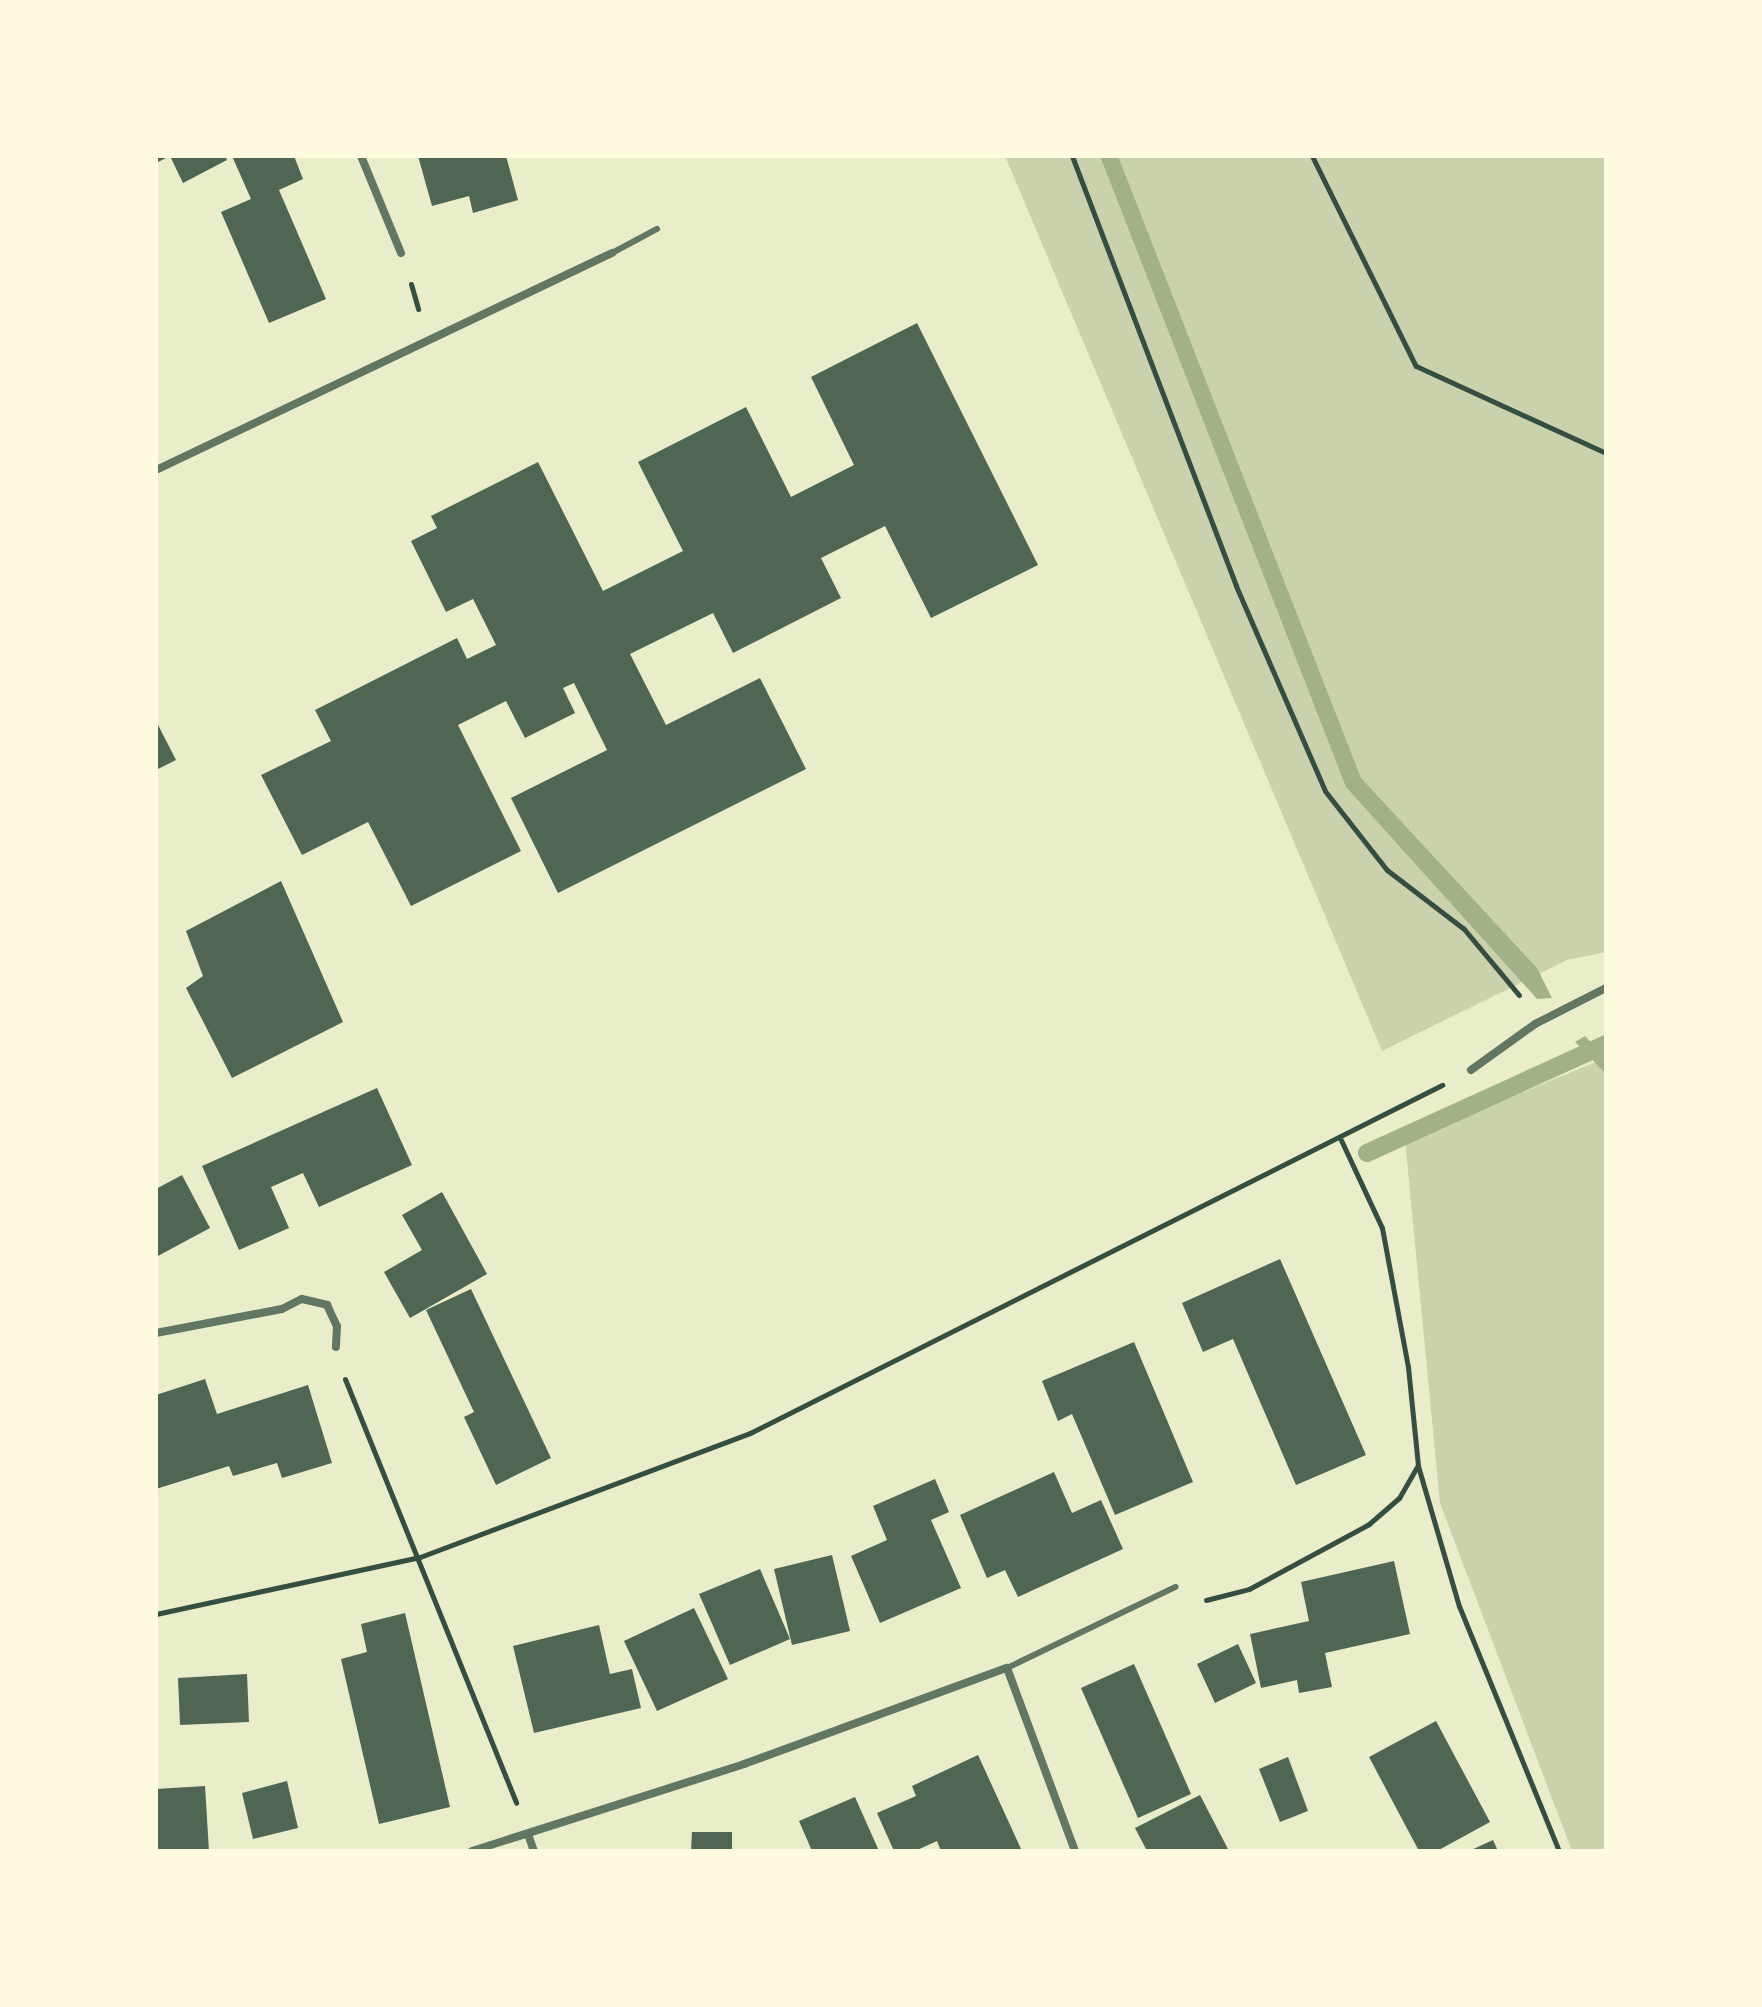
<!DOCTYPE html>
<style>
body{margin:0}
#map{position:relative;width:1762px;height:2007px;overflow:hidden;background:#e9edc9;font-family:"Fira Sans",sans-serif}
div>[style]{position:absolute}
.green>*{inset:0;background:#cad2ad}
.water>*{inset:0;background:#a3b18a}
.stream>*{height:18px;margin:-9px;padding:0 9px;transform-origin:9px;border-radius:9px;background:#a3b18a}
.building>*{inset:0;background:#4f6655}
.path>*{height:5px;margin:-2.5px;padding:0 2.5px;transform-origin:2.5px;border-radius:2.5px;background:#344e41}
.service>*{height:6px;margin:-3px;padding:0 3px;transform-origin:3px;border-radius:3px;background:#617663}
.minor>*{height:8px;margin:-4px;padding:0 4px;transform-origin:4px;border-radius:4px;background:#617663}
span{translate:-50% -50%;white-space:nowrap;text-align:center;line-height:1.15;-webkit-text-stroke:6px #fefae0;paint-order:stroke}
.frame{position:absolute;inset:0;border:158px solid #fefae0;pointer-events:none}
</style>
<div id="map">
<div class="green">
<i style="clip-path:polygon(1005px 156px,1606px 156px,1606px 952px,1567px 960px,1382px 1051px)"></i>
<i style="clip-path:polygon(1606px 1058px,1606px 1851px,1572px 1851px,1440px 1503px,1405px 1140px)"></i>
</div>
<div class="water">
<i style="clip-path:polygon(1100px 156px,1118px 156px,1361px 778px,1537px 968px,1552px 998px,1537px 999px,1346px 787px)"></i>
<i style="clip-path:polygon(1585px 1036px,1606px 1058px,1606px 1074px,1575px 1042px)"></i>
</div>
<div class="stream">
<i style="left:1367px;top:1153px;width:263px;rotate:-24.5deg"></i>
</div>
<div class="building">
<i style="clip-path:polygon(156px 156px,225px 156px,227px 160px,183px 183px,170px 156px,156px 163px)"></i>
<i style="clip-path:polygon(232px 156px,294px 156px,303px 179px,279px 190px,326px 299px,269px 323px,221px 212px,251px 199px)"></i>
<i style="clip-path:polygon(418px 156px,506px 156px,518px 200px,473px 213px,469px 196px,432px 206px)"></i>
<i style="clip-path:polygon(917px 323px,1038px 565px,931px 618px,885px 526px,821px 558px,841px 598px,733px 653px,713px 613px,630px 654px,666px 725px,760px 678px,806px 769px,558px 893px,511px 798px,607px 750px,574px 683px,563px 688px,575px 713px,525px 738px,506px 701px,458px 725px,521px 851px,411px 906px,368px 822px,302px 855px,261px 775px,331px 741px,315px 710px,457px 638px,467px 659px,496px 645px,473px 599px,446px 612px,411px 541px,437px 528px,431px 516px,538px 462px,603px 591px,683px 551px,638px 462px,746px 407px,791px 497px,854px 465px,811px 377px)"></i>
<i style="clip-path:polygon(156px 721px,176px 760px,156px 770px)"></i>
<i style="clip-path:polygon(281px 881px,343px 1022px,232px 1078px,186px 988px,203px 976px,186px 931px)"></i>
<i style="clip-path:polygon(377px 1088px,412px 1165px,319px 1207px,303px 1173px,271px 1187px,289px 1228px,239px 1250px,202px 1166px)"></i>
<i style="clip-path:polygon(182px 1175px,210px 1228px,156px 1257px,156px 1189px)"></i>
<i style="clip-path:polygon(442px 1192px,487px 1274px,410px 1318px,384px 1272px,422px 1250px,402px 1215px)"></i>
<i style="clip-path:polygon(1280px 1259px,1366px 1455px,1296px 1485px,1233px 1339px,1203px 1352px,1182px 1303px)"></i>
<i style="clip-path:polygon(471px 1289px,551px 1458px,496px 1485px,464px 1417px,474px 1412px,426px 1310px)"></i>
<i style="clip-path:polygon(1134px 1342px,1193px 1482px,1115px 1515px,1072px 1414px,1058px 1421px,1042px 1381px)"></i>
<i style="clip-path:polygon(205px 1379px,217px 1414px,308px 1385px,332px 1463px,282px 1478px,277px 1463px,233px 1476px,229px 1466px,156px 1489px,156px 1395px)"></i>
<i style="clip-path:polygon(1054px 1472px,1072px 1513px,1101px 1500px,1123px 1549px,1018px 1597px,1005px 1570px,987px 1578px,960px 1515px)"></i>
<i style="clip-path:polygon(935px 1479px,949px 1512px,931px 1520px,961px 1588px,880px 1623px,851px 1556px,887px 1540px,873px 1506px)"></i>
<i style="clip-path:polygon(832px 1555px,850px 1631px,792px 1645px,774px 1569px)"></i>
<i style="clip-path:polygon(1394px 1561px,1410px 1634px,1325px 1653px,1332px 1687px,1299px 1693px,1297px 1680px,1261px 1688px,1250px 1634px,1309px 1621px,1301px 1582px)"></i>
<i style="clip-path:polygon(760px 1569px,790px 1639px,730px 1665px,699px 1594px)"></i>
<i style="clip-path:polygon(694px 1608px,728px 1679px,657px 1711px,624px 1641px)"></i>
<i style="clip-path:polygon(405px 1613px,450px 1807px,379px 1824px,341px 1659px,367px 1652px,361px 1624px)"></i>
<i style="clip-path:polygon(599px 1625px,610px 1674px,632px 1669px,641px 1708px,534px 1733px,513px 1646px)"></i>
<i style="clip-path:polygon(1238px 1644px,1256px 1683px,1215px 1703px,1197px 1664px)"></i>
<i style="clip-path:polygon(1134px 1664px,1191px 1794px,1138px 1818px,1081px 1688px)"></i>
<i style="clip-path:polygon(247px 1674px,249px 1722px,180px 1725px,178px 1678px)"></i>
<i style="clip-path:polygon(1436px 1721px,1490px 1822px,1437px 1851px,1419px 1851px,1369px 1757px)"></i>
<i style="clip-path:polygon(978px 1755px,1022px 1851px,941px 1851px,937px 1841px,915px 1851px,894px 1851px,877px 1813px,916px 1796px,912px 1786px)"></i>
<i style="clip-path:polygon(1288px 1757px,1308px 1811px,1280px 1822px,1259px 1769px)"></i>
<i style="clip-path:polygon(287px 1781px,298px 1828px,253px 1839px,242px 1793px)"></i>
<i style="clip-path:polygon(205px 1786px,209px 1851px,156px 1851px,156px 1789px)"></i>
<i style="clip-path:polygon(1200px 1795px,1229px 1851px,1147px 1851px,1135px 1828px)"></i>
<i style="clip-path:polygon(855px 1797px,879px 1851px,812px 1851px,799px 1821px)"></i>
<i style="clip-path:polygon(692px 1832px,732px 1832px,732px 1851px,691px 1851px)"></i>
<i style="clip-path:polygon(1493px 1840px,1498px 1851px,1469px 1851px)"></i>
</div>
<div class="path">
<i style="left:1072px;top:156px;width:460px;rotate:69.1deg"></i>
<i style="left:1236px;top:586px;width:223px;rotate:66.5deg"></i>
<i style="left:1325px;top:791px;width:100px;rotate:51.9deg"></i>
<i style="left:1387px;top:870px;width:97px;rotate:37.5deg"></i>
<i style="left:1464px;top:929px;width:86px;rotate:50.2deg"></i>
<i style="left:1312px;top:156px;width:234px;rotate:63.7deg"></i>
<i style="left:1416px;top:366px;width:209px;rotate:24.6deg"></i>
<i style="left:411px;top:284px;width:26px;rotate:74deg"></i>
<i style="left:1341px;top:1140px;width:97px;rotate:65deg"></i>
<i style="left:1382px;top:1228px;width:141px;rotate:79.4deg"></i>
<i style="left:1408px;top:1367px;width:100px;rotate:84.2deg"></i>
<i style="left:1418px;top:1466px;width:146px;rotate:73.7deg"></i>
<i style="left:1459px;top:1606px;width:265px;rotate:67.8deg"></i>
<i style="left:345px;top:1379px;width:457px;rotate:68deg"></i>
<i style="left:1206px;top:1600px;width:44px;rotate:-14.3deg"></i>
<i style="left:1249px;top:1589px;width:136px;rotate:-28.4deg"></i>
<i style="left:1369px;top:1524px;width:40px;rotate:-41deg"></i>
<i style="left:1399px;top:1498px;width:36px;rotate:-60deg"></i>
<i style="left:156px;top:1614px;width:270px;rotate:-12.2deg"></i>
<i style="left:420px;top:1557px;width:353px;rotate:-20.6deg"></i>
<i style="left:750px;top:1433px;width:775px;rotate:-26.7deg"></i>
</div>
<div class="service">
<i style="left:612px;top:253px;width:51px;rotate:-28.1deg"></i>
<i style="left:1007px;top:1668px;width:187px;rotate:-25.7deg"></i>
</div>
<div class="minor">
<i style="left:361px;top:156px;width:105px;rotate:67.6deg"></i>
<i style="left:156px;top:470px;width:505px;rotate:-25.45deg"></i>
<i style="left:1471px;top:1070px;width:79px;rotate:-35.7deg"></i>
<i style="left:1535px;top:1024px;width:80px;rotate:-26.9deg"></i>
<i style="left:156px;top:1333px;width:128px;rotate:-10.8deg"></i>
<i style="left:282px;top:1309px;width:22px;rotate:-27deg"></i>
<i style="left:302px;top:1299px;width:26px;rotate:13deg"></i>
<i style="left:327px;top:1305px;width:23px;rotate:65deg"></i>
<i style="left:337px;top:1326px;width:21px;rotate:93deg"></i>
<i style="left:528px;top:1834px;width:18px;rotate:71deg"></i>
<i style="left:472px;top:1851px;width:286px;rotate:-17.7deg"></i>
<i style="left:744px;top:1764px;width:280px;rotate:-20.1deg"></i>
<i style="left:1007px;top:1668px;width:195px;rotate:69.6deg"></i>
</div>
<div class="frame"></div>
</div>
